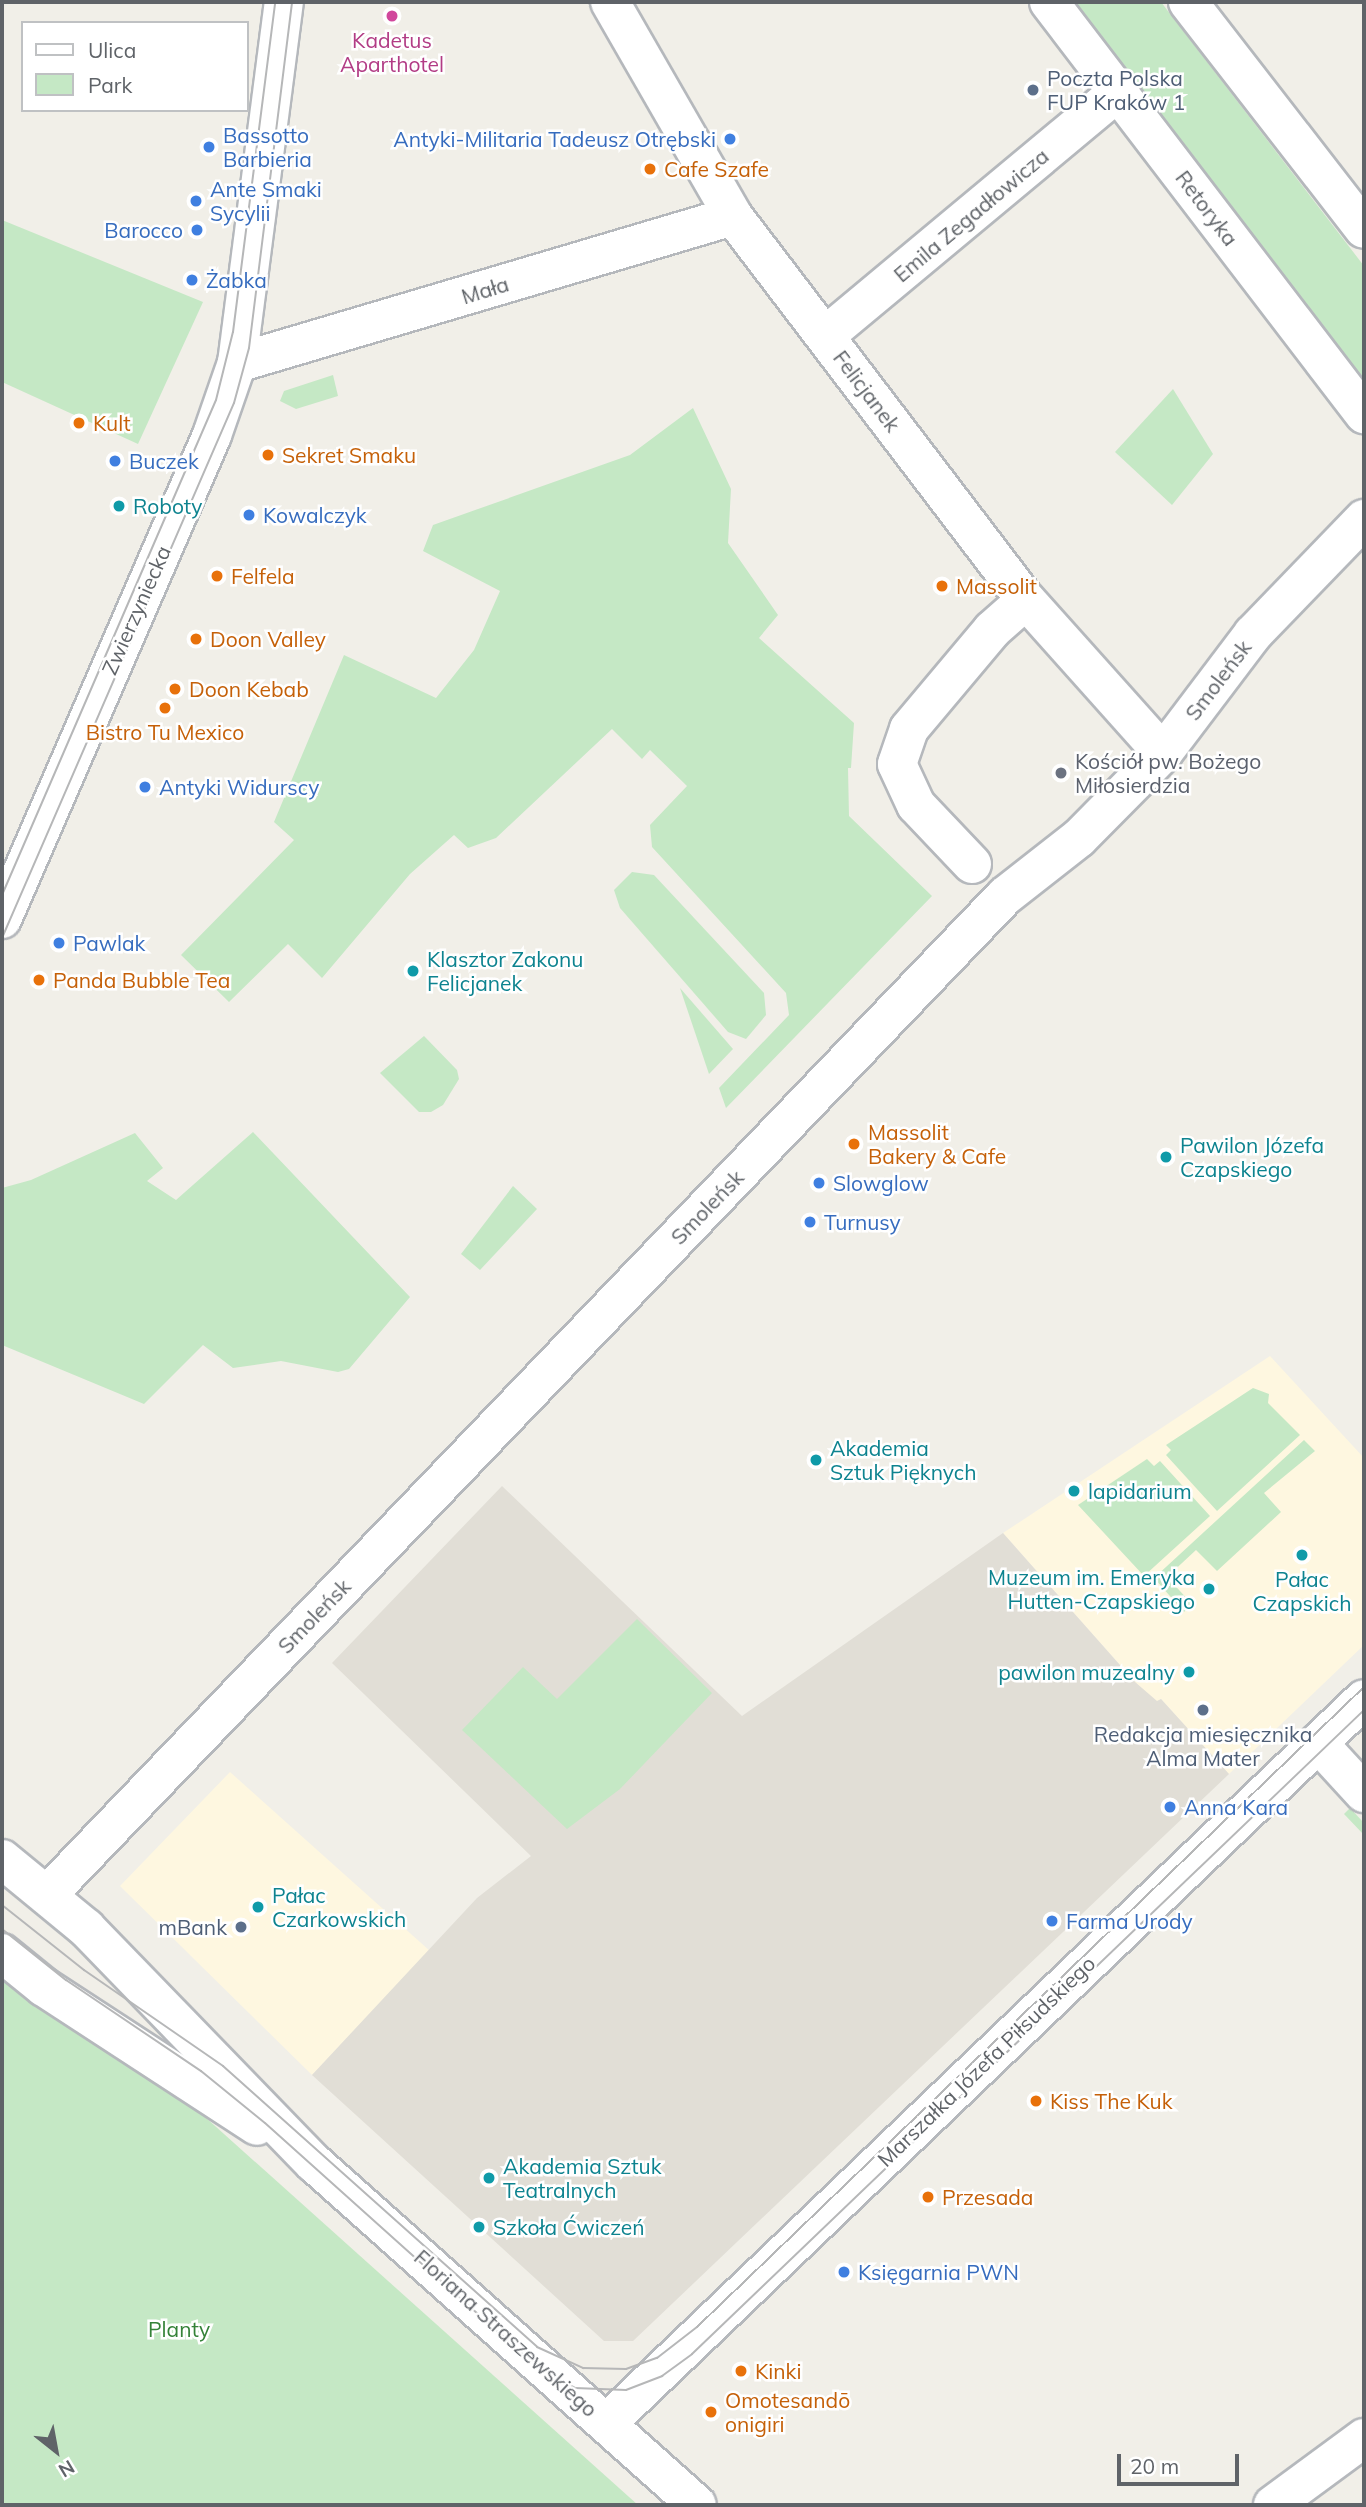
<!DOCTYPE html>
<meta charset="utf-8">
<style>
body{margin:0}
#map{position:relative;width:1366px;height:2507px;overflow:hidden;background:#f1efe8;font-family:Mulish,sans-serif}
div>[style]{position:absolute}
.commercial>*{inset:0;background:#fef7e0}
.education>*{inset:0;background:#e1ded6}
.green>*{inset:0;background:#c5e8c5}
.roads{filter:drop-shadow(2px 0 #b5b8bc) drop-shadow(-2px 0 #b5b8bc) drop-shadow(0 2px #b5b8bc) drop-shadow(0 -2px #b5b8bc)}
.minor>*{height:38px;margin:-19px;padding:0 19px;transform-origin:19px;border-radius:19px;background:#fff}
.tram>*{height:2px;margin:-1px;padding:0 1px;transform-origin:1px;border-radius:1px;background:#b6b7b8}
.dots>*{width:19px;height:19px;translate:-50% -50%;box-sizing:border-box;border:4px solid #fff;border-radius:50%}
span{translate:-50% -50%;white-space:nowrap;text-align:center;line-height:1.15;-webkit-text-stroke:5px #fff;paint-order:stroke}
.hotel-label{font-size:21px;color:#b23c85}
.service-label{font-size:21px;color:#4e5e75}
.left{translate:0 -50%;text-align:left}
.right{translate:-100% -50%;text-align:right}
.shop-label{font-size:21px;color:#366cbe}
.food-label{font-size:21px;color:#c56008}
.street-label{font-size:21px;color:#5f6368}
.culture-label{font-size:21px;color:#0d838f}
.worship-label{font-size:21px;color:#5b616d}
.park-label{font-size:21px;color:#348238}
.frame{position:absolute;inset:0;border:4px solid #5f6368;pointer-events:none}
.legend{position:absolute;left:21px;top:21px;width:228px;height:91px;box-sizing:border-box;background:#fff;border:2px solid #bfc1c3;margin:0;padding:9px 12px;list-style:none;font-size:21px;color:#5f6368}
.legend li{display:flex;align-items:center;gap:14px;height:35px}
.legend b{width:35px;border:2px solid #bfc1c3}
.north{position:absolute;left:21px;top:2416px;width:70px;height:70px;-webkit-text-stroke:5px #fff;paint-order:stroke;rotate:149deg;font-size:19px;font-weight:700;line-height:28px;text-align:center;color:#5f6368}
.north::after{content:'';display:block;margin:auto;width:24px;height:32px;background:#5f6368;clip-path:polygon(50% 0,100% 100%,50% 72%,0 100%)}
.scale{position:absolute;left:1117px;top:2454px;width:122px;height:32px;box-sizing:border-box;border:4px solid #5f6368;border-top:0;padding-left:9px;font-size:21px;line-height:24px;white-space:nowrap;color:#5f6368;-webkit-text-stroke:5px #fff;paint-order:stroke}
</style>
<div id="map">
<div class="commercial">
<i style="clip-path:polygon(1270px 1356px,1364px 1458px,1364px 1645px,1229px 1774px,1161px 1699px,1157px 1702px,1135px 1682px,1003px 1533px)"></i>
<i style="clip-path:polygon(230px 1772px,430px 1951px,312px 2075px,120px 1886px)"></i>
</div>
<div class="education">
<i style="clip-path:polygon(502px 1486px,742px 1716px,1003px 1533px,1135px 1682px,1157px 1701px,1161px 1699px,1229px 1774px,633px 2341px,604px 2341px,312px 2075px,477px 1898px,531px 1856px,332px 1663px)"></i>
</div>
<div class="green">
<i style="clip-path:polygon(1069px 2px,1161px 2px,1364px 266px,1364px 386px)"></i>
<i style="clip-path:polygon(2px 220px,203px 302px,138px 444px,2px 382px)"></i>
<i style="clip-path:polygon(333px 375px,338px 396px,296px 409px,280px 401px,284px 391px)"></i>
<i style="clip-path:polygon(1173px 389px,1213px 454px,1172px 505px,1115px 452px)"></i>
<i style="clip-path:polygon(693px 408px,731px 489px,728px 543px,778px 615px,759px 638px,854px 723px,851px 768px,848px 768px,849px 816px,932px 896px,726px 1108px,719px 1088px,789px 1015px,786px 993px,652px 847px,650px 825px,687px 786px,650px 750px,642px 759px,612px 729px,496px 838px,468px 848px,454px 835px,410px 874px,322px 978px,288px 944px,229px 1002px,181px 955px,294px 840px,274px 822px,344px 655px,436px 698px,474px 650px,500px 591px,423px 551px,433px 525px,630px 455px)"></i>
<i style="clip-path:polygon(632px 872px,654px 875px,764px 993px,766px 1015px,746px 1039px,728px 1032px,620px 908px,614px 890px)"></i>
<i style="clip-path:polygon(680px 988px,733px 1049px,709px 1074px)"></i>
<i style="clip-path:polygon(424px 1036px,457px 1070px,459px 1079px,443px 1105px,431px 1112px,419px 1112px,380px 1073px)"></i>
<i style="clip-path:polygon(253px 1132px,410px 1297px,349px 1369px,338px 1372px,281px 1361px,233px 1368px,203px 1345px,144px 1404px,2px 1345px,2px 1188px,31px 1180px,135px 1133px,163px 1168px,147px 1181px,176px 1200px)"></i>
<i style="clip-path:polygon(513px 1186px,537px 1209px,480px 1270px,461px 1254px)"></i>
<i style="clip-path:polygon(1253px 1388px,1269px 1394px,1268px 1403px,1300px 1435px,1217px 1511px,1166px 1455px,1171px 1450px,1166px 1445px)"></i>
<i style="clip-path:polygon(1304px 1440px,1315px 1451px,1264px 1493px,1281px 1512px,1217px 1571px,1196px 1550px,1167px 1577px,1192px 1604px,1184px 1612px,1154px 1578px)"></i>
<i style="clip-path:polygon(1147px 1459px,1154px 1466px,1160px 1461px,1210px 1516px,1144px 1576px,1078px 1505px)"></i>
<i style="clip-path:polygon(637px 1619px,712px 1693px,620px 1789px,567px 1829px,462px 1730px,523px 1667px,557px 1699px)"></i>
<i style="clip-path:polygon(1350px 1808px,1364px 1823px,1364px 1835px,1344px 1814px)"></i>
<i style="clip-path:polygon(2px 1969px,185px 2099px,638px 2505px,2px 2505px)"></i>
</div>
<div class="roads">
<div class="minor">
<i style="left:610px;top:2px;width:247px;rotate:60.1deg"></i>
<i style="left:733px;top:216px;width:483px;rotate:52.7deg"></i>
<i style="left:1026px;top:600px;width:205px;rotate:48.2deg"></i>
<i style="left:1049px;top:2px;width:519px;rotate:52.6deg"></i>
<i style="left:1188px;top:2px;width:287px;rotate:52.2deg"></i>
<i style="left:825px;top:336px;width:380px;rotate:-39.8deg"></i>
<i style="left:237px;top:363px;width:517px;rotate:-16.51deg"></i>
<i style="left:972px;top:864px;width:81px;rotate:-133.5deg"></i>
<i style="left:916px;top:805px;width:45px;rotate:-114.9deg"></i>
<i style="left:897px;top:764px;width:37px;rotate:-71deg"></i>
<i style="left:909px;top:729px;width:129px;rotate:-50deg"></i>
<i style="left:992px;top:630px;width:45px;rotate:-41.4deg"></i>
<i style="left:2px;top:919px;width:528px;rotate:-66.54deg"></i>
<i style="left:212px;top:435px;width:76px;rotate:-70.9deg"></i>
<i style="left:237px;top:363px;width:364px;rotate:-82.6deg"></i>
<i style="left:1318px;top:1743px;width:68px;rotate:47.4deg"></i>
<i style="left:2px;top:1859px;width:109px;rotate:39.4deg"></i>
<i style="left:86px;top:1928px;width:327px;rotate:45.9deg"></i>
<i style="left:314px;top:2163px;width:513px;rotate:41.76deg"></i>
<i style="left:47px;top:1895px;width:1384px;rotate:-46.2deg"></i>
<i style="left:1005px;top:896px;width:94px;rotate:-38.1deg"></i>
<i style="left:1079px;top:838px;width:120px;rotate:-45.3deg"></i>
<i style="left:1163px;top:753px;width:149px;rotate:-52.9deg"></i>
<i style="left:1253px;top:634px;width:160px;rotate:-46deg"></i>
<i style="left:2px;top:1953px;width:54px;rotate:39deg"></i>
<i style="left:44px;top:1987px;width:254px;rotate:33.1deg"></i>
<i style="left:607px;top:2423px;width:1047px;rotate:-43.72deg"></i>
<i style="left:1273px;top:2505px;width:113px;rotate:-36.4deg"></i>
</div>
</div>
<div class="tram">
<i style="left:2px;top:895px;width:539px;rotate:-66.62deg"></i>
<i style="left:216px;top:400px;width:70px;rotate:-76deg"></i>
<i style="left:233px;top:332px;width:333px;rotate:-82.7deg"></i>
<i style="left:2px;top:938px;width:583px;rotate:-66.56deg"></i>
<i style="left:234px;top:403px;width:57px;rotate:-74.7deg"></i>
<i style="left:249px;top:348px;width:349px;rotate:-82.9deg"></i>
<i style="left:2px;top:1905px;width:105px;rotate:38.4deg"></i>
<i style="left:84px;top:1970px;width:169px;rotate:34.6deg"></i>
<i style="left:223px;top:2066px;width:421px;rotate:41.8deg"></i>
<i style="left:537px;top:2347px;width:51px;rotate:24.5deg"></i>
<i style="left:583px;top:2368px;width:43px;rotate:1.3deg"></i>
<i style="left:626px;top:2369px;width:33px;rotate:-20deg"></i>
<i style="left:657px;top:2358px;width:51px;rotate:-37.8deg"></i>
<i style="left:697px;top:2327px;width:924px;rotate:-43.82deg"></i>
<i style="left:2px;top:1929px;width:82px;rotate:38.6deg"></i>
<i style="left:66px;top:1980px;width:163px;rotate:34deg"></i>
<i style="left:201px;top:2071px;width:82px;rotate:39.1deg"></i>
<i style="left:265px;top:2123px;width:370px;rotate:41.9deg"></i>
<i style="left:540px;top:2370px;width:39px;rotate:27deg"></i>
<i style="left:575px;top:2388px;width:51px;rotate:2.2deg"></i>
<i style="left:626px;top:2390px;width:39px;rotate:-21deg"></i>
<i style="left:662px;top:2376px;width:37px;rotate:-36deg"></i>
<i style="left:692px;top:2354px;width:931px;rotate:-43.78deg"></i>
</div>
<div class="dots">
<i style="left:392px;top:16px;background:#d1479c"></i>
<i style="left:1033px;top:90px;background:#5c6f8a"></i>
<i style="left:730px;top:139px;background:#3f7fe0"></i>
<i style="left:209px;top:147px;background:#3f7fe0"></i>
<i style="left:650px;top:169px;background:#e8710a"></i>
<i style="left:196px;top:201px;background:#3f7fe0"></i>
<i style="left:197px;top:230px;background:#3f7fe0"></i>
<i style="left:192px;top:280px;background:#3f7fe0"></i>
<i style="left:79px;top:423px;background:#e8710a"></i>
<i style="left:268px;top:455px;background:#e8710a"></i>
<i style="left:115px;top:461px;background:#3f7fe0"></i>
<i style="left:119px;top:506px;background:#0f9aa8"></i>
<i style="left:249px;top:515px;background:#3f7fe0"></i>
<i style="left:217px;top:576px;background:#e8710a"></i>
<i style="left:942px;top:586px;background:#e8710a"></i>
<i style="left:196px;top:639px;background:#e8710a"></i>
<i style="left:175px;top:689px;background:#e8710a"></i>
<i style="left:165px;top:708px;background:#e8710a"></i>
<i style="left:1061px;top:773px;background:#6b7280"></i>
<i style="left:145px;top:787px;background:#3f7fe0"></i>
<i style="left:59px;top:943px;background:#3f7fe0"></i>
<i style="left:413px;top:971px;background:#0f9aa8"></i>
<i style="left:39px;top:980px;background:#e8710a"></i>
<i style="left:854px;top:1144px;background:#e8710a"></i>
<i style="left:1166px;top:1157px;background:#0f9aa8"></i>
<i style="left:819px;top:1183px;background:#3f7fe0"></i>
<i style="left:810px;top:1222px;background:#3f7fe0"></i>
<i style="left:816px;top:1460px;background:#0f9aa8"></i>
<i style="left:1074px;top:1491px;background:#0f9aa8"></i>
<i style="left:1302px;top:1555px;background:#0f9aa8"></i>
<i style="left:1209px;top:1589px;background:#0f9aa8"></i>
<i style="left:1189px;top:1672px;background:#0f9aa8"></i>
<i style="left:1203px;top:1710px;background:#5c6f8a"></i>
<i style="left:1170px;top:1807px;background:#3f7fe0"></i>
<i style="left:258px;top:1907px;background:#0f9aa8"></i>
<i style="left:1052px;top:1921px;background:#3f7fe0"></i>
<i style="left:241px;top:1927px;background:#5c6f8a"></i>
<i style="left:1036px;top:2101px;background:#e8710a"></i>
<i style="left:489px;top:2178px;background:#0f9aa8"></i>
<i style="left:928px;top:2197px;background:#e8710a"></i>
<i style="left:479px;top:2227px;background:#0f9aa8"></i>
<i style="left:844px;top:2272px;background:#3f7fe0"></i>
<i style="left:741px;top:2371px;background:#e8710a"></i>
<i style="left:711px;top:2412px;background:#e8710a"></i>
</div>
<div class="hotel-label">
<span style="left:392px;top:52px">Kadetus<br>Aparthotel</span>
</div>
<div class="service-label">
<span class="left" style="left:1047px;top:90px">Poczta Polska<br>FUP Kraków 1</span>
<span style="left:1203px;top:1746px">Redakcja miesięcznika<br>Alma Mater</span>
<span class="right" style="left:227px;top:1927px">mBank</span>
</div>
<div class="shop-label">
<span class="left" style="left:223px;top:147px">Bassotto<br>Barbieria</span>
<span class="right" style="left:716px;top:139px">Antyki-Militaria Tadeusz Otrębski</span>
<span class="left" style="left:210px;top:201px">Ante Smaki<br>Sycylii</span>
<span class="right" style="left:183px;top:230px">Barocco</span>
<span class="left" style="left:206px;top:280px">Żabka</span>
<span class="left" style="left:129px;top:461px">Buczek</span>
<span class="left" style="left:263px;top:515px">Kowalczyk</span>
<span class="left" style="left:159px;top:787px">Antyki Widurscy</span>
<span class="left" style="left:73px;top:943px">Pawlak</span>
<span class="left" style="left:833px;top:1183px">Slowglow</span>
<span class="left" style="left:824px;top:1222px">Turnusy</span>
<span class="left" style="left:1184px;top:1807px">Anna Kara</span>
<span class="left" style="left:1066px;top:1921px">Farma Urody</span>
<span class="left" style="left:858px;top:2272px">Księgarnia PWN</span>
</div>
<div class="food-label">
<span class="left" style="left:664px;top:169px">Cafe Szafe</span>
<span class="left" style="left:93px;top:423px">Kult</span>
<span class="left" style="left:282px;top:455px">Sekret Smaku</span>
<span class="left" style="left:231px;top:576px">Felfela</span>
<span class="left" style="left:956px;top:586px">Massolit</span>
<span class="left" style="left:210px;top:639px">Doon Valley</span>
<span class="left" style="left:189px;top:689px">Doon Kebab</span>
<span style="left:165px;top:732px">Bistro Tu Mexico</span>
<span class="left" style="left:53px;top:980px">Panda Bubble Tea</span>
<span class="left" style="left:868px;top:1144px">Massolit<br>Bakery &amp; Cafe</span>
<span class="left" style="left:1050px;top:2101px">Kiss The Kuk</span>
<span class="left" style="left:942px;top:2197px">Przesada</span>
<span class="left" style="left:755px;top:2371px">Kinki</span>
<span class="left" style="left:725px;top:2412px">Omotesandō<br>onigiri</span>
</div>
<div class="street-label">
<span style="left:1207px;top:208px;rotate:53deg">Retoryka</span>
<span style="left:971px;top:215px;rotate:-40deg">Emila Zegadłowicza</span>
<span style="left:485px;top:290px;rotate:-17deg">Mała</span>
<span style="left:867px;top:391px;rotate:53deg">Felicjanek</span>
<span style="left:136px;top:610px;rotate:-66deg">Zwierzyniecka</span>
<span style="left:1218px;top:680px;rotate:-53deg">Smoleńsk</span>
<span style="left:707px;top:1207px;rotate:-46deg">Smoleńsk</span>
<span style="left:314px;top:1616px;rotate:-46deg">Smoleńsk</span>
<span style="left:986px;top:2061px;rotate:-44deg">Marszałka Józefa Piłsudskiego</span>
<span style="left:506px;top:2333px;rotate:42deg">Floriana Straszewskiego</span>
</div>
<div class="culture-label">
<span class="left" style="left:133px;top:506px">Roboty</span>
<span class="left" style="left:427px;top:971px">Klasztor Zakonu<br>Felicjanek</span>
<span class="left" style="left:1180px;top:1157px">Pawilon Józefa<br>Czapskiego</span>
<span class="left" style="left:830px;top:1460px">Akademia<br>Sztuk Pięknych</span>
<span class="left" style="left:1088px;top:1491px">lapidarium</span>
<span class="right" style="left:1195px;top:1589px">Muzeum im. Emeryka<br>Hutten-Czapskiego</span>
<span style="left:1302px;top:1591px">Pałac<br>Czapskich</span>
<span class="right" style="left:1175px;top:1672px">pawilon muzealny</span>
<span class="left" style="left:272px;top:1907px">Pałac<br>Czarkowskich</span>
<span class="left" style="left:503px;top:2178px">Akademia Sztuk<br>Teatralnych</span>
<span class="left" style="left:493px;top:2227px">Szkoła Ćwiczeń</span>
</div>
<div class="worship-label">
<span class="left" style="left:1075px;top:773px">Kościół pw. Bożego<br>Miłosierdzia</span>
</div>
<div class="park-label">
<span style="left:179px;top:2329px">Planty</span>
</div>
<div class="frame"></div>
<ul class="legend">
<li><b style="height:9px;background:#fff"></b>Ulica</li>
<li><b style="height:19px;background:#c5e8c5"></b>Park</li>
</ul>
<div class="north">N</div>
<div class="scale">20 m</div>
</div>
